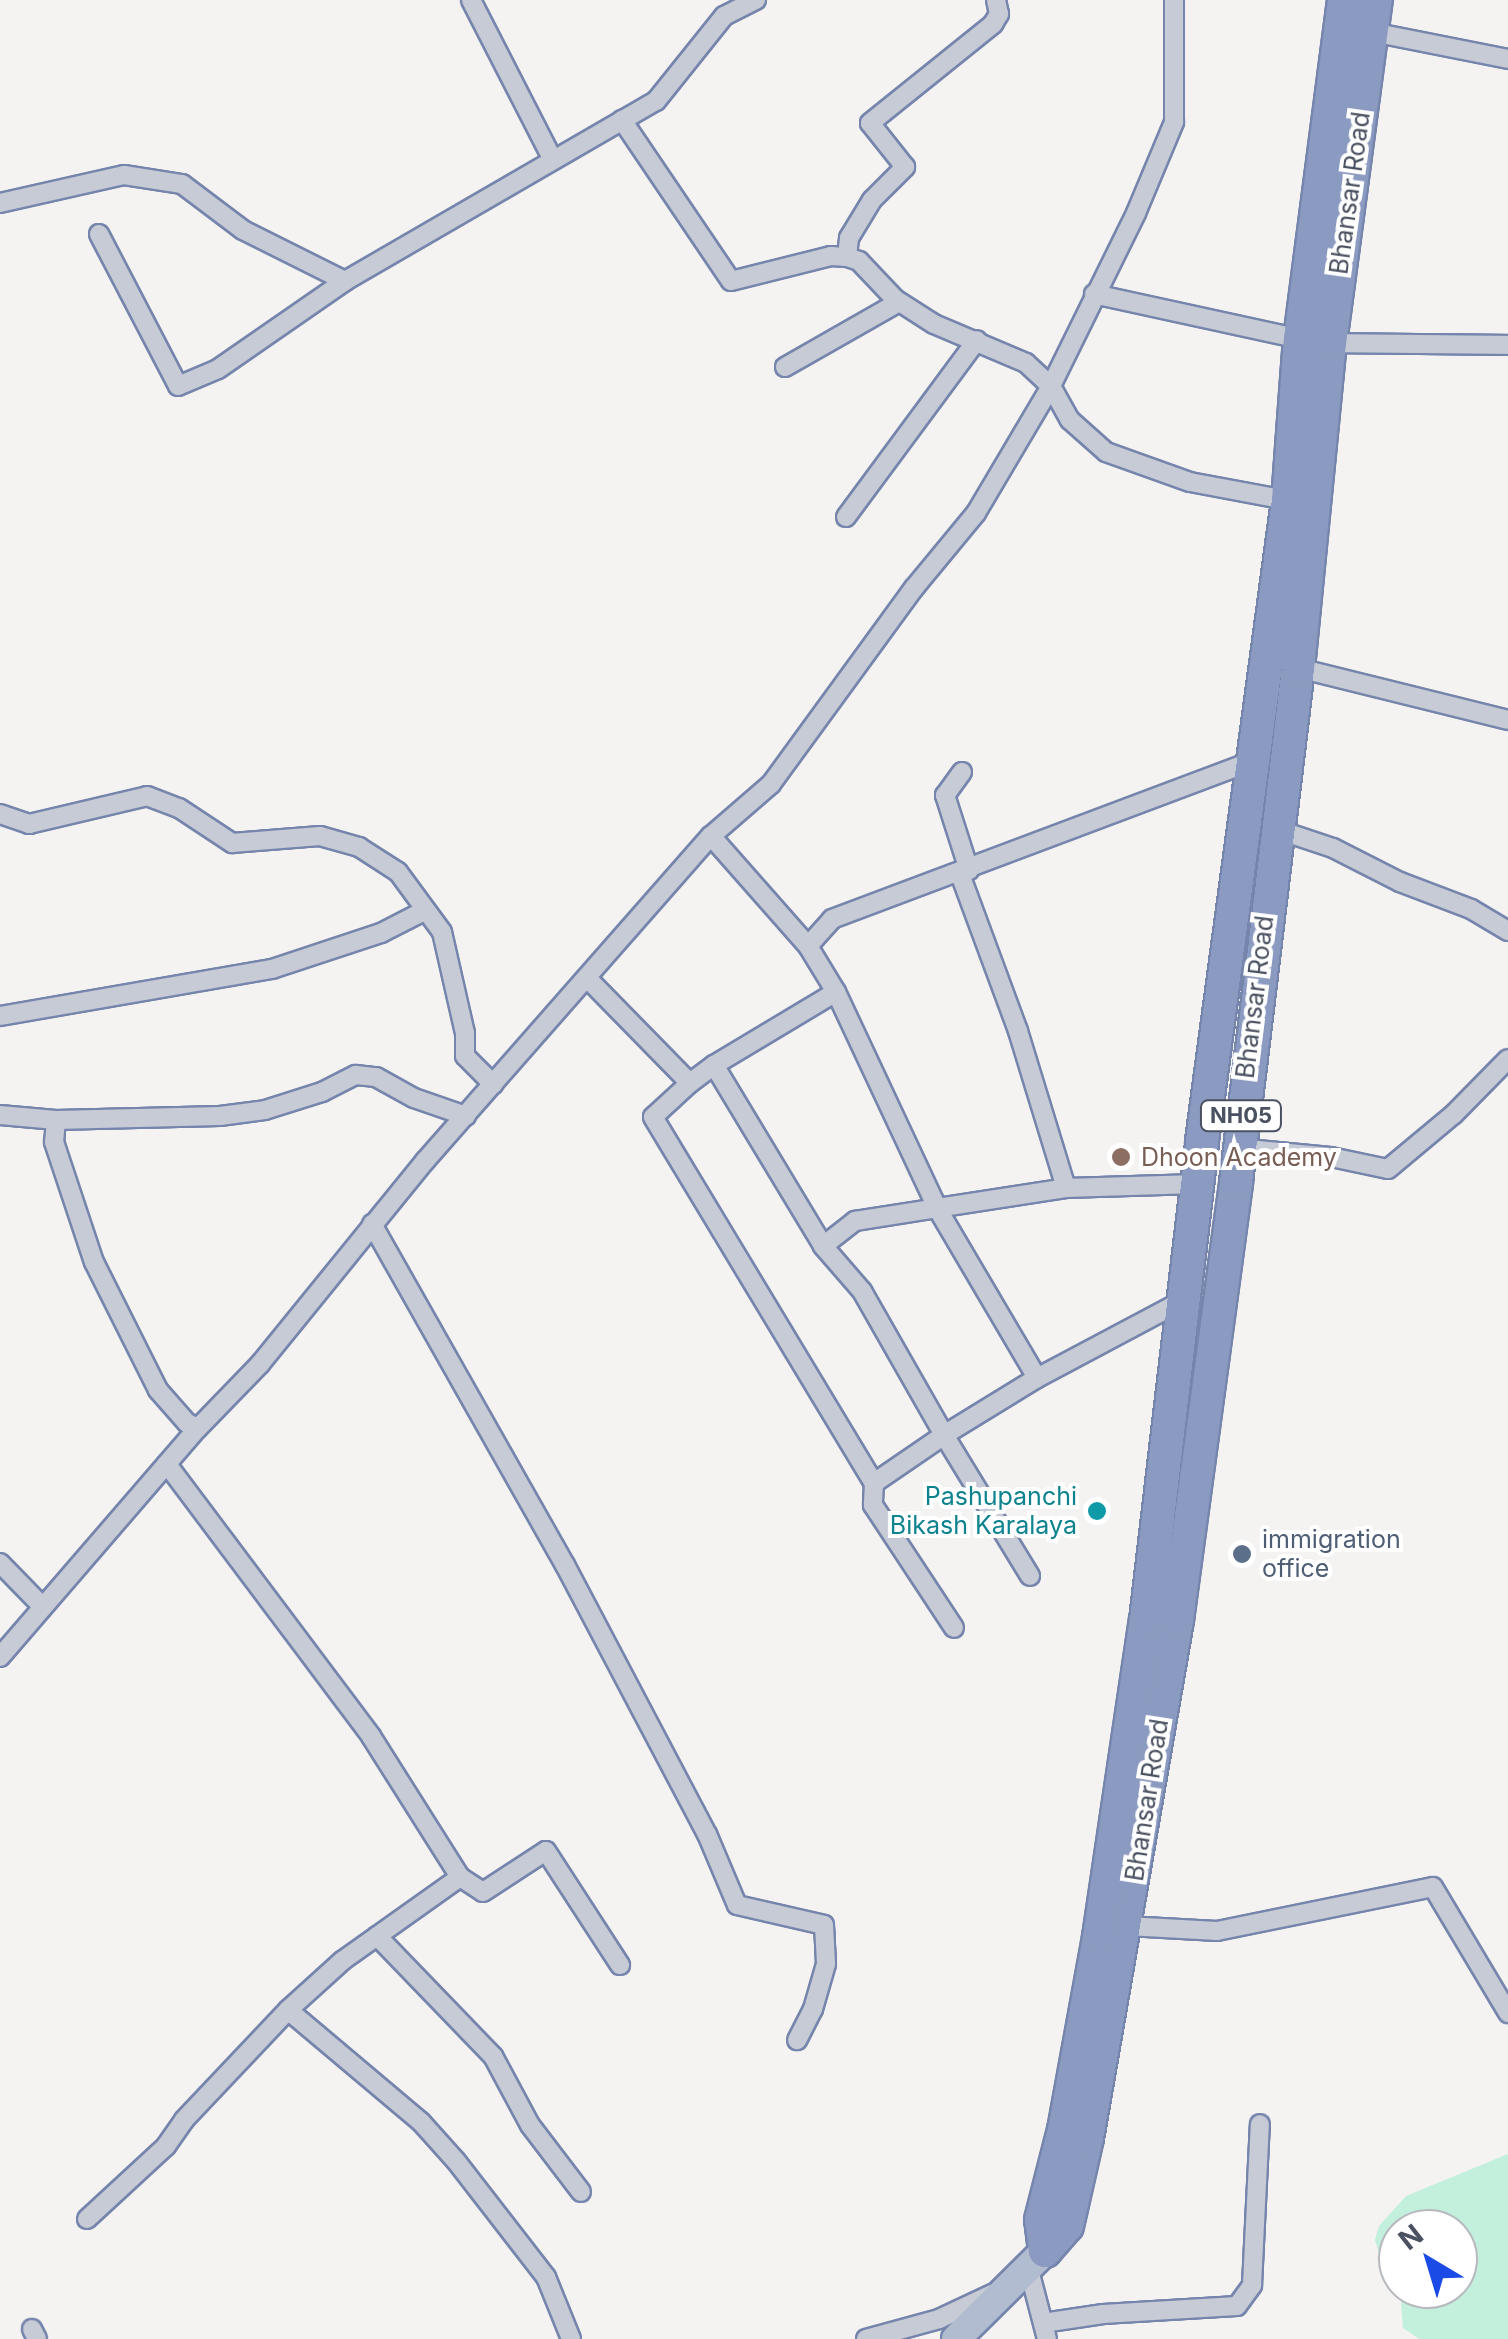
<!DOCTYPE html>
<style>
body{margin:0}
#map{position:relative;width:1508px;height:2339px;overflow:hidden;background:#f4f3f2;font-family:Inter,sans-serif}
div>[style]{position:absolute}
.green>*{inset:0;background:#c2f0dd}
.roads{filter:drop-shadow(2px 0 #7685ac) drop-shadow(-2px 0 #7685ac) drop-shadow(0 2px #7685ac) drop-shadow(0 -2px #7685ac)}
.street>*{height:18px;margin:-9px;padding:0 9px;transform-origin:9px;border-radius:9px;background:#c6cbd6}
.primary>*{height:28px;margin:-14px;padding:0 14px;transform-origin:14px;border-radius:14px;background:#b2bcd0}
.highway>*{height:32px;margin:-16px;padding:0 16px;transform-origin:16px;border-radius:16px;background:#8b9ac0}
.dots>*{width:28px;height:28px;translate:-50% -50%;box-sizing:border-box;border:5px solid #fff;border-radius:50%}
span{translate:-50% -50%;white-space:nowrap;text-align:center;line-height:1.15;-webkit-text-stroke:8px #fff;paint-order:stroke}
.shield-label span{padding:2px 8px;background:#fff;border:2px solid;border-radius:8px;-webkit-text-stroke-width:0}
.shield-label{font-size:22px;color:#4a5160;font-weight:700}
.street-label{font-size:25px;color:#4a5160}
.education-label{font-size:25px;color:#785e54}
.left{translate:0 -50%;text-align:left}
.culture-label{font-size:25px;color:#0d838f}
.right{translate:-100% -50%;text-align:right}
.service-label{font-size:25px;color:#4e5e75}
.north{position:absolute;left:1378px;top:2209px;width:100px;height:100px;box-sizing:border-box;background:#fff;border:2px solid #b7b9bf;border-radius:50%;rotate:322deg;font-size:28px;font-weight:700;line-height:40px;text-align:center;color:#4a5160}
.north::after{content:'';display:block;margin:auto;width:35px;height:45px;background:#1a4be7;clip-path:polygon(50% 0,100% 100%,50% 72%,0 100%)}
</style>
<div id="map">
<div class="green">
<i style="clip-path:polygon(1508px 2154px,1508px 2339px,1419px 2339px,1403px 2328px,1400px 2289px,1458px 2289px,1458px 2229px,1398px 2229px,1398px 2286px,1381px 2260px,1375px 2240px,1379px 2226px,1406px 2196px)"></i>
</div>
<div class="roads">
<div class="street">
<i style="left:471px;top:0;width:178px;rotate:62.9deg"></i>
<i style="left:1372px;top:32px;width:139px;rotate:11.2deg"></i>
<i style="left:622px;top:120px;width:194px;rotate:55.9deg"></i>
<i style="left:731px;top:281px;width:103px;rotate:-14deg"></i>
<i style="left:831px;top:256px;width:16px;rotate:4deg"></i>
<i style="left:847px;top:257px;width:13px;rotate:18deg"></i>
<i style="left:859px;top:261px;width:52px;rotate:46.5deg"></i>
<i style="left:895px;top:299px;width:46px;rotate:32.7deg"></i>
<i style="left:934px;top:324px;width:100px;rotate:23deg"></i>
<i style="left:1026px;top:363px;width:34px;rotate:43deg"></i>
<i style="left:1051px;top:386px;width:39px;rotate:61deg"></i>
<i style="left:1070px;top:420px;width:48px;rotate:41.6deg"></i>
<i style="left:1106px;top:452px;width:89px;rotate:19.7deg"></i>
<i style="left:1190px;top:482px;width:104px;rotate:10.6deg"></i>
<i style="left:0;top:203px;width:127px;rotate:-12.7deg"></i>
<i style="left:124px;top:175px;width:59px;rotate:8.8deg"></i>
<i style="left:182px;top:184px;width:76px;rotate:37deg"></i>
<i style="left:243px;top:230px;width:114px;rotate:26.6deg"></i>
<i style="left:345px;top:281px;width:359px;rotate:-30.1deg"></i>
<i style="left:656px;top:101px;width:109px;rotate:-51.3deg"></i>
<i style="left:724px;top:16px;width:36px;rotate:-27deg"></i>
<i style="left:99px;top:234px;width:171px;rotate:62.5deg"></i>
<i style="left:178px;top:386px;width:43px;rotate:-23deg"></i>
<i style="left:218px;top:369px;width:155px;rotate:-34.7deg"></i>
<i style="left:847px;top:257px;width:19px;rotate:-84deg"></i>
<i style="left:849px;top:238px;width:44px;rotate:-58.8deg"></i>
<i style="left:872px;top:200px;width:47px;rotate:-45deg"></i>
<i style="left:905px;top:167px;width:56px;rotate:-128.5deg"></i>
<i style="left:870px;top:123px;width:158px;rotate:-38.8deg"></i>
<i style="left:993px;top:24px;width:12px;rotate:-59deg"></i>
<i style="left:999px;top:14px;width:14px;rotate:-102deg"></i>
<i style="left:1094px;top:294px;width:211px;rotate:12.3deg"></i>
<i style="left:1330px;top:343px;width:178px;rotate:0.6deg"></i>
<i style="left:785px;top:367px;width:131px;rotate:-29.7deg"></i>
<i style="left:846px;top:517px;width:220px;rotate:-53.5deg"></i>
<i style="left:1298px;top:668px;width:216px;rotate:13.9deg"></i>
<i style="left:962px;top:772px;width:29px;rotate:126deg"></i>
<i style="left:945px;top:795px;width:79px;rotate:72.3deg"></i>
<i style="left:0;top:814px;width:31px;rotate:19deg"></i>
<i style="left:29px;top:824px;width:121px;rotate:-13.3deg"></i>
<i style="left:147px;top:796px;width:34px;rotate:21deg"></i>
<i style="left:179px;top:808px;width:64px;rotate:33.4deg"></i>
<i style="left:232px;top:843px;width:88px;rotate:-4.5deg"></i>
<i style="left:320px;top:836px;width:41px;rotate:15.8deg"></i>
<i style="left:359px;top:847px;width:46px;rotate:32.7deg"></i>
<i style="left:398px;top:872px;width:74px;rotate:53.7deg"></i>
<i style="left:442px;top:932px;width:104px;rotate:77.2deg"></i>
<i style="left:465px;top:1033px;width:23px;rotate:90deg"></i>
<i style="left:465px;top:1056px;width:40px;rotate:45deg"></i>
<i style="left:1276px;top:829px;width:60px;rotate:18.4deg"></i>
<i style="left:1333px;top:848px;width:75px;rotate:26.9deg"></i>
<i style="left:1400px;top:882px;width:76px;rotate:20.8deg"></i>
<i style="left:1471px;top:909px;width:43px;rotate:30.7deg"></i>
<i style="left:711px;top:836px;width:147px;rotate:48.6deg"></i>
<i style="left:808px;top:946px;width:36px;rotate:-48deg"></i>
<i style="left:832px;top:919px;width:449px;rotate:-20.6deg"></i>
<i style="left:960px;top:874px;width:167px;rotate:69.7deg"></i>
<i style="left:1018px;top:1031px;width:164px;rotate:73deg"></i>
<i style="left:1066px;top:1188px;width:130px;rotate:-1.8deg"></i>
<i style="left:808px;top:946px;width:54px;rotate:58.7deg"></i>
<i style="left:836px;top:992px;width:238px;rotate:64.9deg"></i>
<i style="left:937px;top:1208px;width:131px;rotate:-8.8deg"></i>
<i style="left:587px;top:978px;width:147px;rotate:45.6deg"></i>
<i style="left:690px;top:1083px;width:30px;rotate:-37deg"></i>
<i style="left:836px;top:992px;width:142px;rotate:149.1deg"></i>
<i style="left:714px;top:1065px;width:211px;rotate:58.9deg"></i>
<i style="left:823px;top:1246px;width:60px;rotate:49.1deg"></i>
<i style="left:862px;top:1291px;width:166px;rotate:60.3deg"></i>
<i style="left:944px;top:1435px;width:109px;rotate:-31.5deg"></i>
<i style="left:0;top:1016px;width:276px;rotate:-9.8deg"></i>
<i style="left:272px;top:969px;width:115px;rotate:-18.3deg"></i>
<i style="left:381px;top:933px;width:48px;rotate:-27.1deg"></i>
<i style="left:690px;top:1083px;width:50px;rotate:137.4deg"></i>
<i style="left:653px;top:1117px;width:428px;rotate:58.9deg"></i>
<i style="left:874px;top:1483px;width:85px;rotate:-34.4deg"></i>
<i style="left:944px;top:1435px;width:165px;rotate:58.6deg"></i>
<i style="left:0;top:1115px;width:56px;rotate:5.1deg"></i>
<i style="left:56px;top:1120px;width:164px;rotate:-1.4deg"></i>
<i style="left:220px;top:1116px;width:45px;rotate:-7.6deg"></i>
<i style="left:265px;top:1110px;width:60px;rotate:-17.5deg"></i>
<i style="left:322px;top:1092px;width:38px;rotate:-27deg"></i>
<i style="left:356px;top:1075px;width:20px;rotate:6deg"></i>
<i style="left:376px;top:1077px;width:43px;rotate:28.9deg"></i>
<i style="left:414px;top:1098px;width:55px;rotate:19.1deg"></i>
<i style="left:56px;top:1120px;width:22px;rotate:95deg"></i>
<i style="left:54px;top:1142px;width:126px;rotate:71.6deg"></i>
<i style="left:94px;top:1262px;width:143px;rotate:63.4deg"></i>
<i style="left:158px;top:1390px;width:44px;rotate:48.7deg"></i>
<i style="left:187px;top:1423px;width:12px;rotate:24deg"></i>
<i style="left:1237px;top:1148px;width:94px;rotate:5.5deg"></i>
<i style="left:1331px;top:1157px;width:58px;rotate:11.9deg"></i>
<i style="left:1388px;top:1169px;width:86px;rotate:-39.8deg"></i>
<i style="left:1454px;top:1114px;width:77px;rotate:-45.5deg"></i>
<i style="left:372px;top:1224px;width:392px;rotate:60.5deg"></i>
<i style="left:565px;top:1565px;width:304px;rotate:62.2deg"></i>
<i style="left:707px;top:1834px;width:77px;rotate:67.1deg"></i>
<i style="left:737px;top:1905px;width:89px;rotate:12.9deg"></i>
<i style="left:824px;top:1925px;width:39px;rotate:87deg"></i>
<i style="left:826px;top:1964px;width:47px;rotate:106.1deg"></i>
<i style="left:813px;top:2009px;width:35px;rotate:117deg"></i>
<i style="left:823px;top:1246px;width:41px;rotate:-38deg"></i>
<i style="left:855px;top:1221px;width:83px;rotate:-9deg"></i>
<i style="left:937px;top:1208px;width:197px;rotate:59.5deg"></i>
<i style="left:1037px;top:1378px;width:166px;rotate:-28deg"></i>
<i style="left:874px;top:1483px;width:22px;rotate:93deg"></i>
<i style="left:873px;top:1505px;width:147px;rotate:56.6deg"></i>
<i style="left:0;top:1563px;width:59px;rotate:45.7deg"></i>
<i style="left:0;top:1657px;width:303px;rotate:-49.2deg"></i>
<i style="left:198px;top:1428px;width:89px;rotate:-45.9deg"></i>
<i style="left:260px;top:1364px;width:262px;rotate:-50.9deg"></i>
<i style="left:425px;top:1161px;width:433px;rotate:-48.7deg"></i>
<i style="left:711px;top:836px;width:79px;rotate:-40.9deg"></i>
<i style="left:771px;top:784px;width:243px;rotate:-53.9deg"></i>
<i style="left:914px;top:588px;width:97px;rotate:-50.4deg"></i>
<i style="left:976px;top:513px;width:147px;rotate:-59.4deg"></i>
<i style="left:1051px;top:386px;width:193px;rotate:-63.8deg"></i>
<i style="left:1136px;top:213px;width:99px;rotate:-67.3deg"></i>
<i style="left:1174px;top:122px;width:122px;rotate:-90deg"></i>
<i style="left:460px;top:1877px;width:27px;rotate:33deg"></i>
<i style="left:483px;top:1892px;width:75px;rotate:-33.1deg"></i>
<i style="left:546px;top:1851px;width:136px;rotate:57deg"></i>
<i style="left:1127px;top:1926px;width:90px;rotate:3.2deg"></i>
<i style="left:1217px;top:1931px;width:220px;rotate:-11.5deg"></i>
<i style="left:1433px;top:1887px;width:147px;rotate:59.2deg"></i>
<i style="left:377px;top:1936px;width:167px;rotate:46deg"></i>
<i style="left:493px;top:2056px;width:78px;rotate:61.8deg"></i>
<i style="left:530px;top:2125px;width:84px;rotate:52.7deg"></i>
<i style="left:288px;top:2010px;width:174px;rotate:40.1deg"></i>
<i style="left:421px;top:2122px;width:52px;rotate:48.1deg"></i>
<i style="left:456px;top:2161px;width:147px;rotate:52.2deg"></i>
<i style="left:546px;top:2277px;width:67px;rotate:68deg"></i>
<i style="left:87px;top:2219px;width:108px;rotate:-42.7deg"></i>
<i style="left:166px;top:2146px;width:32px;rotate:-55deg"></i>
<i style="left:184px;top:2120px;width:151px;rotate:-46.6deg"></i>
<i style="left:288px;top:2010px;width:73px;rotate:-42.2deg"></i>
<i style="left:342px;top:1961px;width:145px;rotate:-35.4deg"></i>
<i style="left:460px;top:1877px;width:167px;rotate:-122.3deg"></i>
<i style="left:371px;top:1736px;width:340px;rotate:-126.9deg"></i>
<i style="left:1029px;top:2270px;width:71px;rotate:75.4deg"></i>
<i style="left:1043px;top:2323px;width:61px;rotate:-8.5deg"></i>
<i style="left:1103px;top:2314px;width:134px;rotate:-3.4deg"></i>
<i style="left:1237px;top:2306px;width:26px;rotate:-54deg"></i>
<i style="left:1252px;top:2285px;width:161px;rotate:-87.2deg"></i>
<i style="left:32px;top:2329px;width:11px;rotate:63deg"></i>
<i style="left:866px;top:2339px;width:76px;rotate:-15.3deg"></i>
<i style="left:939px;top:2319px;width:59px;rotate:-25.3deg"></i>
</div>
<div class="primary">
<i style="left:956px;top:2339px;width:125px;rotate:-44.7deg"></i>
</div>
<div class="highway">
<i style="left:1045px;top:2251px;width:33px;rotate:-49deg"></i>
<i style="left:1067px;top:2226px;width:90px;rotate:-77.2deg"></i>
<i style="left:1087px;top:2138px;width:526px;rotate:-80.14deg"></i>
<i style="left:1177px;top:1620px;width:442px;rotate:-82.3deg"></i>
<i style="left:1236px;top:1182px;width:518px;rotate:-83.12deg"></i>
<i style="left:1298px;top:668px;width:327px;rotate:-84.4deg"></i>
<i style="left:1330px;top:343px;width:346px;rotate:-82.4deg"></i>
<i style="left:1045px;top:2251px;width:31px;rotate:-97deg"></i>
<i style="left:1041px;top:2220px;width:93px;rotate:-75.7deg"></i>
<i style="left:1064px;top:2130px;width:196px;rotate:-79.7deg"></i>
<i style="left:1099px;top:1937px;width:320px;rotate:-81.6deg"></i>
<i style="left:1146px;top:1620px;width:482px;rotate:-83.3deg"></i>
<i style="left:1202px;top:1141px;width:646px;rotate:-82.35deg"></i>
<i style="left:1288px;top:501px;width:162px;rotate:-85.8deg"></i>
<i style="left:1300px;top:339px;width:342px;rotate:-82.6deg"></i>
</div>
</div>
<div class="dots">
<i style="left:1121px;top:1157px;background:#8d6e63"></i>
<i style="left:1097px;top:1511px;background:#0f9aa8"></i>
<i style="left:1242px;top:1554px;background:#5c6f8a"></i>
</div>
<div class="shield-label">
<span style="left:1241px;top:1116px">NH05</span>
</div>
<div class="street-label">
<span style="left:1350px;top:193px;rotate:-82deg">Bhansar Road</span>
<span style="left:1255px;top:997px;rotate:-83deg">Bhansar Road</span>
<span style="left:1147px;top:1800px;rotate:-81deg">Bhansar Road</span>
</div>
<div class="education-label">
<span class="left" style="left:1141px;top:1157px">Dhoon Academy</span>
</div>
<div class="culture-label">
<span class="right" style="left:1077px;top:1511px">Pashupanchi<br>Bikash Karalaya</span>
</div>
<div class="service-label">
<span class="left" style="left:1262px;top:1554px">immigration<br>office</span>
</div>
<div class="north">N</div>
</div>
